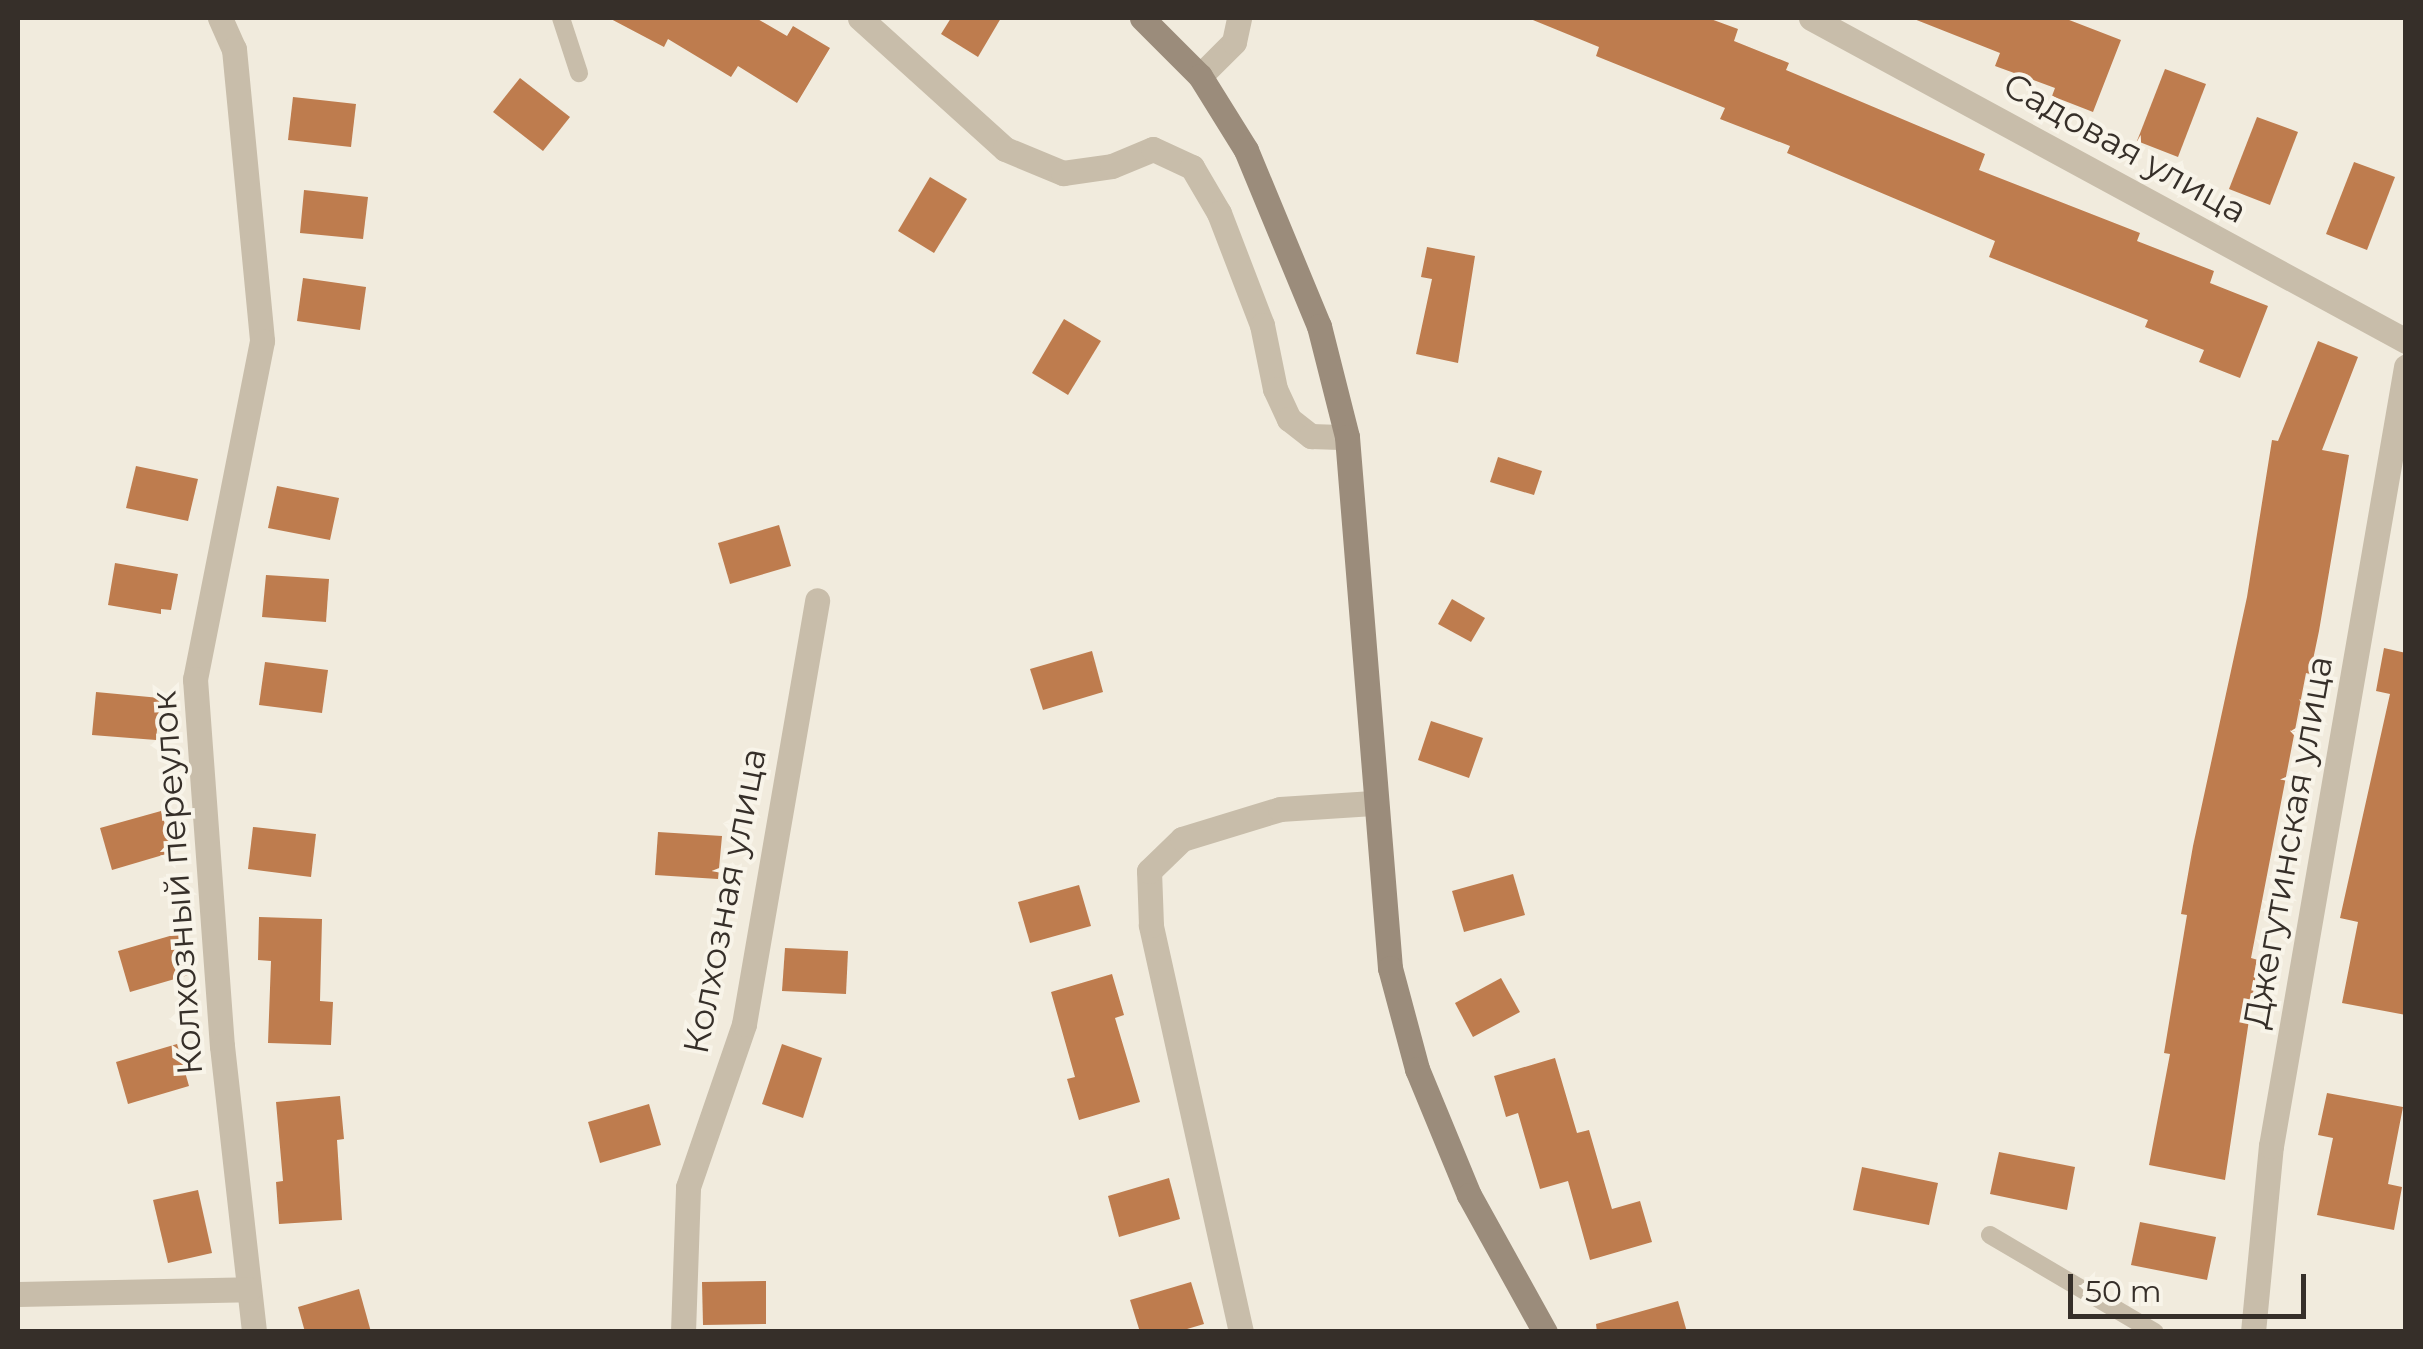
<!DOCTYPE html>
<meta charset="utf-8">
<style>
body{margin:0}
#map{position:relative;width:2423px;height:1349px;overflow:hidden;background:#f1ebdd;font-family:Montserrat,sans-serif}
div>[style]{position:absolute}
.building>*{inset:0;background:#be7c4e}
.service>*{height:18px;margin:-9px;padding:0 9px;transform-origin:9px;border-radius:9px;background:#c8bdaa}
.minor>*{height:25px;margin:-12.5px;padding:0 12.5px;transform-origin:12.5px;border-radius:12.5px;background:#c8bdaa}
.secondary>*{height:25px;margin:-12.5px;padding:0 12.5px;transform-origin:12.5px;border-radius:12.5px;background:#9b8c7b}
span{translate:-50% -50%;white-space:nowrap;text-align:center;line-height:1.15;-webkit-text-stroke:8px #f8f4e9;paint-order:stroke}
.street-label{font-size:35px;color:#362f29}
.frame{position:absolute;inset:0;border:20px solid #362f29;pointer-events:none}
.scale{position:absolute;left:2068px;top:1274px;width:238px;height:45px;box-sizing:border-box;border:5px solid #362f29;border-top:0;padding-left:12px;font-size:30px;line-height:35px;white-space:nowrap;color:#362f29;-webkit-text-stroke:8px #f8f4e9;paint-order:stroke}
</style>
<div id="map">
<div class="building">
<i style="clip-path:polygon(609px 18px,756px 18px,787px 36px,793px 26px,830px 48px,797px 103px,738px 66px,731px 77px,668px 39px,664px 47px)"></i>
<i style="clip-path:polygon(951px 18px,1001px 18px,978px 57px,941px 34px)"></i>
<i style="clip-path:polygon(1528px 18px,1708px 18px,1738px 29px,1734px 41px,1789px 63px,1786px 70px,1985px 154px,1979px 170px,2140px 233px,2137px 241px,2214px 271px,2210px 283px,2268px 306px,2240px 378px,2199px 362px,2204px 350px,2145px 327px,2148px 320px,1989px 257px,1995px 241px,1787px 153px,1790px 146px,1720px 119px,1725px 108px,1596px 56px,1599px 47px)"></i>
<i style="clip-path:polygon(2064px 18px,2121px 40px,2093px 112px,2052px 96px,2055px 88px,1995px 66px,2000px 53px,1914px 19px)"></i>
<i style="clip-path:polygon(2165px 69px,2206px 84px,2178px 157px,2137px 141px)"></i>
<i style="clip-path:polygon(520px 78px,570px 117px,543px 151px,493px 112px)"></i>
<i style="clip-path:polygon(293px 97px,356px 104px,351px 147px,288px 140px)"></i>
<i style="clip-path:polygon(2257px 117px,2298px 132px,2270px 205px,2229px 189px)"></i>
<i style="clip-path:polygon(2354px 162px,2395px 177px,2367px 250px,2326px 234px)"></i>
<i style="clip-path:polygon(930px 177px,967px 199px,934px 253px,898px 231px)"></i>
<i style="clip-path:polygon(304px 190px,368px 197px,363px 239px,300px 233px)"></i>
<i style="clip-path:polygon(1427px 247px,1475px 256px,1458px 363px,1416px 354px,1432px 279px,1421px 277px)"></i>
<i style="clip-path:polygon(303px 278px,366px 287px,360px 330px,297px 321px)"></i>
<i style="clip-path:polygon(1064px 319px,1101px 341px,1068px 395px,1032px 373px)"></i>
<i style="clip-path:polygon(2318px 341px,2358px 357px,2322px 450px,2349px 455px,2319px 631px,2310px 674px,2306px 673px,2251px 958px,2258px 960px,2225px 1180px,2149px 1165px,2170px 1054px,2164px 1053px,2187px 915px,2181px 914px,2193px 846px,2247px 597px,2272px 440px,2278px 441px)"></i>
<i style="clip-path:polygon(1498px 457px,1542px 471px,1534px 495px,1490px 482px)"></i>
<i style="clip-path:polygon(136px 466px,198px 479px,188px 521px,126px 508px)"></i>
<i style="clip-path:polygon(277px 486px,339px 498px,330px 540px,268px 528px)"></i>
<i style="clip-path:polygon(779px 525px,791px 566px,730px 584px,718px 543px)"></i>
<i style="clip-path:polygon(115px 563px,178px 574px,171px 610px,161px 609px,161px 614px,108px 605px)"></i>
<i style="clip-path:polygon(266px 575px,329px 579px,326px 622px,262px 617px)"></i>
<i style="clip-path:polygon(1452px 599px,1485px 618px,1471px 642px,1438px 624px)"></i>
<i style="clip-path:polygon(2384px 648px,2406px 653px,2406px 1015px,2342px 1003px,2358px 922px,2340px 918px,2390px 694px,2376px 691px)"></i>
<i style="clip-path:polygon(1092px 651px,1103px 692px,1043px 710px,1030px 669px)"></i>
<i style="clip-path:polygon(265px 662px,328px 670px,322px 713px,259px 705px)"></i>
<i style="clip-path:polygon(96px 692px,160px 698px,156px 740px,92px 735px)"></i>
<i style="clip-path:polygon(1431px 721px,1483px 738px,1469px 778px,1418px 760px)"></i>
<i style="clip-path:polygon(161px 811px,173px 852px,112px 870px,100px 828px)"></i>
<i style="clip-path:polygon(253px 827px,316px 834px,311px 877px,248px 869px)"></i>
<i style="clip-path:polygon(658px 832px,722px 836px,718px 879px,655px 875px)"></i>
<i style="clip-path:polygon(1513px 874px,1525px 915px,1464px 932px,1452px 891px)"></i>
<i style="clip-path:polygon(1079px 885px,1091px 926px,1030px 943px,1018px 902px)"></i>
<i style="clip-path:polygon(259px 917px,322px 919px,320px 1001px,333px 1002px,331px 1045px,268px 1043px,271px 961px,258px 960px)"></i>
<i style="clip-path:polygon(180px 933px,192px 974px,130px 992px,118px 951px)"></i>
<i style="clip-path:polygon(785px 948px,848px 951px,846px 994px,782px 991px)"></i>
<i style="clip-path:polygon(1112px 974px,1124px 1015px,1115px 1018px,1140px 1102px,1079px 1120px,1067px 1079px,1075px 1077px,1051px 992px)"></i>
<i style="clip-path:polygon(1501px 978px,1520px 1012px,1473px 1037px,1455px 1003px)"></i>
<i style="clip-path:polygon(177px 1044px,189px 1086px,128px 1104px,116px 1062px)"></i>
<i style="clip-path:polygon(782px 1044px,822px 1058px,803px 1118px,762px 1104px)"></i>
<i style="clip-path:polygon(1555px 1058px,1577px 1133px,1589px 1130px,1612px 1209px,1640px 1201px,1652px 1242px,1590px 1260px,1568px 1181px,1540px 1189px,1518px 1113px,1506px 1117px,1494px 1076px)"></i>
<i style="clip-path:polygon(2327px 1093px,2403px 1107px,2388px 1184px,2402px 1187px,2394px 1230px,2317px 1215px,2333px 1138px,2318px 1135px)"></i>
<i style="clip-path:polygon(340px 1096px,344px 1139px,337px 1140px,342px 1220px,279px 1224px,276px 1182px,283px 1181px,276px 1102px)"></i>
<i style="clip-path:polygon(649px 1104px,661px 1145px,600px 1163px,588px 1122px)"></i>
<i style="clip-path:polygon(1999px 1152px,2075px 1167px,2067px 1210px,1990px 1194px)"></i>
<i style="clip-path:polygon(1862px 1167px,1938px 1183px,1929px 1225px,1853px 1210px)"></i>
<i style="clip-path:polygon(1169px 1178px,1180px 1219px,1119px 1237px,1108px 1196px)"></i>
<i style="clip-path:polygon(198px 1190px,212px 1253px,168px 1263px,153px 1200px)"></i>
<i style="clip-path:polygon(2140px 1222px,2216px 1237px,2207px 1280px,2131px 1265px)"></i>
<i style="clip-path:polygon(766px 1281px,766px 1324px,703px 1325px,702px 1282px)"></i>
<i style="clip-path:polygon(1191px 1282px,1204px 1324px,1177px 1332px,1140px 1332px,1130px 1300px)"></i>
<i style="clip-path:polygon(359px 1289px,371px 1332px,305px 1332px,298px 1307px)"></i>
<i style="clip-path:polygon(1678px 1301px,1687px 1332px,1597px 1332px,1596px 1324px)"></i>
</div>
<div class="service">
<i style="left:561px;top:18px;width:58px;rotate:71.9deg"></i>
<i style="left:1990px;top:1235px;width:191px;rotate:30.5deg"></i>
</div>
<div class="minor">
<i style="left:220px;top:18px;width:34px;rotate:66deg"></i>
<i style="left:234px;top:49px;width:293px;rotate:84.5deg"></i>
<i style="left:262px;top:341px;width:345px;rotate:101.2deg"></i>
<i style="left:195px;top:679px;width:368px;rotate:85.8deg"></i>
<i style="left:222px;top:1046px;width:288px;rotate:83.6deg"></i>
<i style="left:860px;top:18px;width:195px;rotate:42.1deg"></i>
<i style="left:1005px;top:149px;width:63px;rotate:22.5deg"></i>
<i style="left:1063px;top:173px;width:49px;rotate:-8.1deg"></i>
<i style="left:1112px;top:166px;width:44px;rotate:-22.5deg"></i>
<i style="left:1153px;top:149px;width:43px;rotate:24.8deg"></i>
<i style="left:1192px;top:167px;width:53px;rotate:59.6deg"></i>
<i style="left:1219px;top:213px;width:120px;rotate:69deg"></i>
<i style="left:1262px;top:325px;width:65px;rotate:78.5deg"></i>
<i style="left:1275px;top:389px;width:33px;rotate:65deg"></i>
<i style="left:1289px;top:419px;width:28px;rotate:38deg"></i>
<i style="left:1311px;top:436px;width:36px;rotate:2deg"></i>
<i style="left:1811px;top:18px;width:677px;rotate:28.5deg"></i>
<i style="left:1200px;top:76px;width:48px;rotate:-45deg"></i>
<i style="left:1234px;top:42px;width:25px;rotate:-78deg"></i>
<i style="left:18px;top:1294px;width:231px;rotate:-1.2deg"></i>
<i style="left:683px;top:1332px;width:145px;rotate:-88deg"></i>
<i style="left:688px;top:1187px;width:172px;rotate:-71deg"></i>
<i style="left:744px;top:1024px;width:430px;rotate:-80.2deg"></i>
<i style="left:1241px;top:1332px;width:417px;rotate:-102.5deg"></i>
<i style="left:1151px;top:925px;width:54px;rotate:-92.1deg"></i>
<i style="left:1149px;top:871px;width:46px;rotate:-44.1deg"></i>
<i style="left:1182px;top:839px;width:102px;rotate:-17deg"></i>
<i style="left:1280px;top:809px;width:93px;rotate:-3.7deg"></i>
<i style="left:2253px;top:1332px;width:187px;rotate:-84.5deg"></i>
<i style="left:2271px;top:1146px;width:791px;rotate:-80.17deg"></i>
</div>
<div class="secondary">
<i style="left:1142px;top:18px;width:82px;rotate:45deg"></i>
<i style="left:1200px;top:76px;width:87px;rotate:58.1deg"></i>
<i style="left:1246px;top:150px;width:191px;rotate:67.5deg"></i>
<i style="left:1319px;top:326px;width:114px;rotate:75.8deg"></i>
<i style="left:1347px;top:437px;width:533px;rotate:85.37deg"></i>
<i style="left:1390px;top:968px;width:105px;rotate:75deg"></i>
<i style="left:1417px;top:1069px;width:136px;rotate:67.6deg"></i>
<i style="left:1469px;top:1195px;width:157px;rotate:61deg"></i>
</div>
<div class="street-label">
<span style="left:2125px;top:148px;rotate:29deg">Садовая улица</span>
<span style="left:2288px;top:842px;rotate:-80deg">Джегутинская улица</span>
<span style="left:177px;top:883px;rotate:-94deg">Колхозный переулок</span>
<span style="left:725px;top:901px;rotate:-79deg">Колхозная улица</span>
</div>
<div class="frame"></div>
<div class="scale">50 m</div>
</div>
